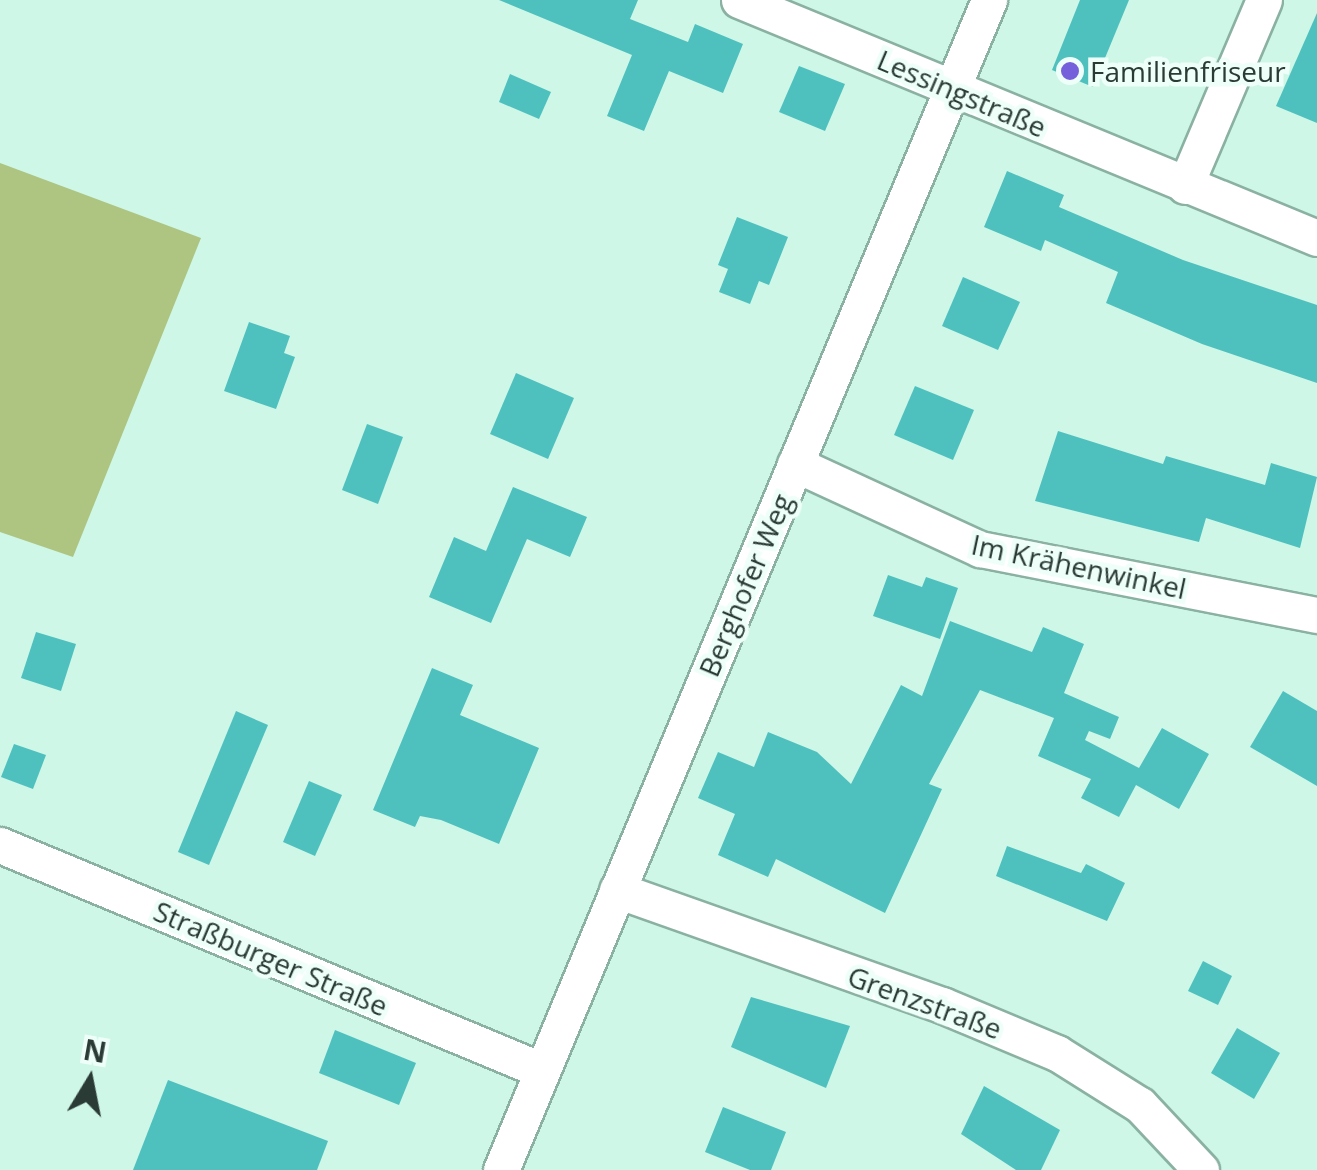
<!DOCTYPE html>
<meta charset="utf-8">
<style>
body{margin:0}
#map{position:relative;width:1317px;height:1170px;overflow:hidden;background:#cef7e8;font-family:"Open Sans",sans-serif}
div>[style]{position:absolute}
.green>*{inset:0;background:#adc581}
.building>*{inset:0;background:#4ec1bf}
.roads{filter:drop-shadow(2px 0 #8ab1a2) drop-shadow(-2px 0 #8ab1a2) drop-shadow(0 2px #8ab1a2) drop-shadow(0 -2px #8ab1a2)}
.street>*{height:35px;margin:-17.5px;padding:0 17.5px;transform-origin:17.5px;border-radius:17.5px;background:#fff}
.dots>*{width:28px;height:28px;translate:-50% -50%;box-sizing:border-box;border:5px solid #eefef8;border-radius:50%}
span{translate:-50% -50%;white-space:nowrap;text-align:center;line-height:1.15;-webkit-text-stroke:9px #eefef8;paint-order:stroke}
.poi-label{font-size:28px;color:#2a3a34}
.left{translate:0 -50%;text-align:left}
.street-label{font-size:28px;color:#2a3a34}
.north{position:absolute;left:40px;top:1030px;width:100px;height:100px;-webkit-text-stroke:8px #eefef8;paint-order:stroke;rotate:10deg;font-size:28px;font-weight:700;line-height:40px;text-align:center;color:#2a3a34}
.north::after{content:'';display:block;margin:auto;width:35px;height:45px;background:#2a3a34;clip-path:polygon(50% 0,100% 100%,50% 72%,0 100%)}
</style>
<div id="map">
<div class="green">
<i style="clip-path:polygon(0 163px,201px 238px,73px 557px,0 532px)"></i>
</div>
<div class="building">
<i style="clip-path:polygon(499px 0,638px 0,630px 19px,688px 42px,695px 24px,743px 44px,723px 93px,669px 71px,644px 131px,607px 116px,632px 55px)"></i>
<i style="clip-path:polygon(1080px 0,1129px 0,1093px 87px,1052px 70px)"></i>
<i style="clip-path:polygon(1317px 13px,1317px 123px,1276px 106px)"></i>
<i style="clip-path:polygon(799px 66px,845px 84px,825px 131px,779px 112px)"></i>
<i style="clip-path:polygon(510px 74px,551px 92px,539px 119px,499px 102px)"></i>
<i style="clip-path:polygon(1007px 171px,1064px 195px,1059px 207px,1183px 260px,1317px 305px,1317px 383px,1202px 344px,1106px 303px,1118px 272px,1045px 240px,1041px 251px,984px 227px)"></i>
<i style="clip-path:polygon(737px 217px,788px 237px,769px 285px,759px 281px,750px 304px,719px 292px,728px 269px,718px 265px)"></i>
<i style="clip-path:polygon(963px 277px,1020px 302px,998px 350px,942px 326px)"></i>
<i style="clip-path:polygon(249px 322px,290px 336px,284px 353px,295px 357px,276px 409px,224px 391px)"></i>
<i style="clip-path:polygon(516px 373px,574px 398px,548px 459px,490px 434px)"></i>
<i style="clip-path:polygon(915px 386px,974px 410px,953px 460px,894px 435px)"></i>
<i style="clip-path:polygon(367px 424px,403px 437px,378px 504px,342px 490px)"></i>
<i style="clip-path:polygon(1058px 431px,1163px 464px,1166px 456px,1265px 485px,1271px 463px,1317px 477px,1300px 548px,1206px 518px,1199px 542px,1035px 501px)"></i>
<i style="clip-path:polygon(513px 487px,587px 517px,570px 557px,527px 539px,491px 623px,429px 597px,454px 537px,486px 551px)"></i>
<i style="clip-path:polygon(888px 575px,922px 587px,926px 577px,958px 588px,940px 639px,873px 616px)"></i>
<i style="clip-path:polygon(950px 621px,1032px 652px,1043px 627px,1084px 644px,1064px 693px,1119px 717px,1110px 739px,1089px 731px,1085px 740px,1139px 768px,1162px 728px,1209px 754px,1179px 809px,1136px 785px,1119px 817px,1081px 798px,1091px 779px,1038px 756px,1054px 718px,980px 690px,929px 784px,942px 789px,885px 913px,776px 859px,768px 877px,718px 855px,735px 814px,698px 798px,718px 752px,754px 767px,768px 732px,817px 752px,851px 784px,901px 685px,922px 696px)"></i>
<i style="clip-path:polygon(36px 632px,76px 644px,61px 691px,21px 678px)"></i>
<i style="clip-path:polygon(432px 668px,473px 685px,460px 715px,539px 748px,499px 844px,441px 820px,420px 816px,415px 827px,373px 810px)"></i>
<i style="clip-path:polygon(1283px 691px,1317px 711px,1317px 786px,1250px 747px)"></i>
<i style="clip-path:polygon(236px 711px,268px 725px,209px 865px,178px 852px)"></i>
<i style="clip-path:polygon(14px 744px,46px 755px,33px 789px,1px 777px)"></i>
<i style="clip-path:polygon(309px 781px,342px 795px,315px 856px,283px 842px)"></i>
<i style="clip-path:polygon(1007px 846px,1081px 873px,1086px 864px,1125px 883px,1107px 921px,996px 876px)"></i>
<i style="clip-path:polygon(1203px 961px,1232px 976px,1218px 1005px,1188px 991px)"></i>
<i style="clip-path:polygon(751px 997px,850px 1026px,826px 1088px,731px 1047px)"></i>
<i style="clip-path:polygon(1237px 1028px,1280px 1053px,1254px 1099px,1211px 1073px)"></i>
<i style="clip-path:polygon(335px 1030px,416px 1063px,399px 1105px,319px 1073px)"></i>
<i style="clip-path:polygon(168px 1080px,328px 1141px,317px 1170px,133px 1170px)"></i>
<i style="clip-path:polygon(984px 1086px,1060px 1130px,1041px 1170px,1016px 1170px,961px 1134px)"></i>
<i style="clip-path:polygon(723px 1107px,786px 1132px,771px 1170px,750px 1170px,705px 1152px)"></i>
</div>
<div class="roads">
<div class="street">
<i style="left:739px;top:0;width:625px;rotate:22.38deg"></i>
<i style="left:1185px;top:186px;width:202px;rotate:-67deg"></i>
<i style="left:795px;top:464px;width:204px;rotate:24.7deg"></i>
<i style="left:980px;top:549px;width:343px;rotate:11.1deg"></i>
<i style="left:0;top:845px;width:586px;rotate:22.58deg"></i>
<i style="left:617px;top:890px;width:345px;rotate:19.5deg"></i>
<i style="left:942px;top:1005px;width:125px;rotate:22.7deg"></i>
<i style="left:1057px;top:1053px;width:98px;rotate:32.1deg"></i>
<i style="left:1140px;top:1105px;width:89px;rotate:46.8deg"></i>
<i style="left:501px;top:1170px;width:1268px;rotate:-67.36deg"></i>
</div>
</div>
<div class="dots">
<i style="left:1070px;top:71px;background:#7460da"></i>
</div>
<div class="poi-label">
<span class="left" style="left:1090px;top:71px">Familienfriseur</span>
</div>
<div class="street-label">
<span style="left:962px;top:93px;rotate:23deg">Lessingstraße</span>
<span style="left:1079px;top:566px;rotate:12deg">Im Krähenwinkel</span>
<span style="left:745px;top:585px;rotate:-67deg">Berghofer Weg</span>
<span style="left:271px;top:958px;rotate:23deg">Straßburger Straße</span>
<span style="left:925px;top:1002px;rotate:20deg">Grenzstraße</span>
</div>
<div class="north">N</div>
</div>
